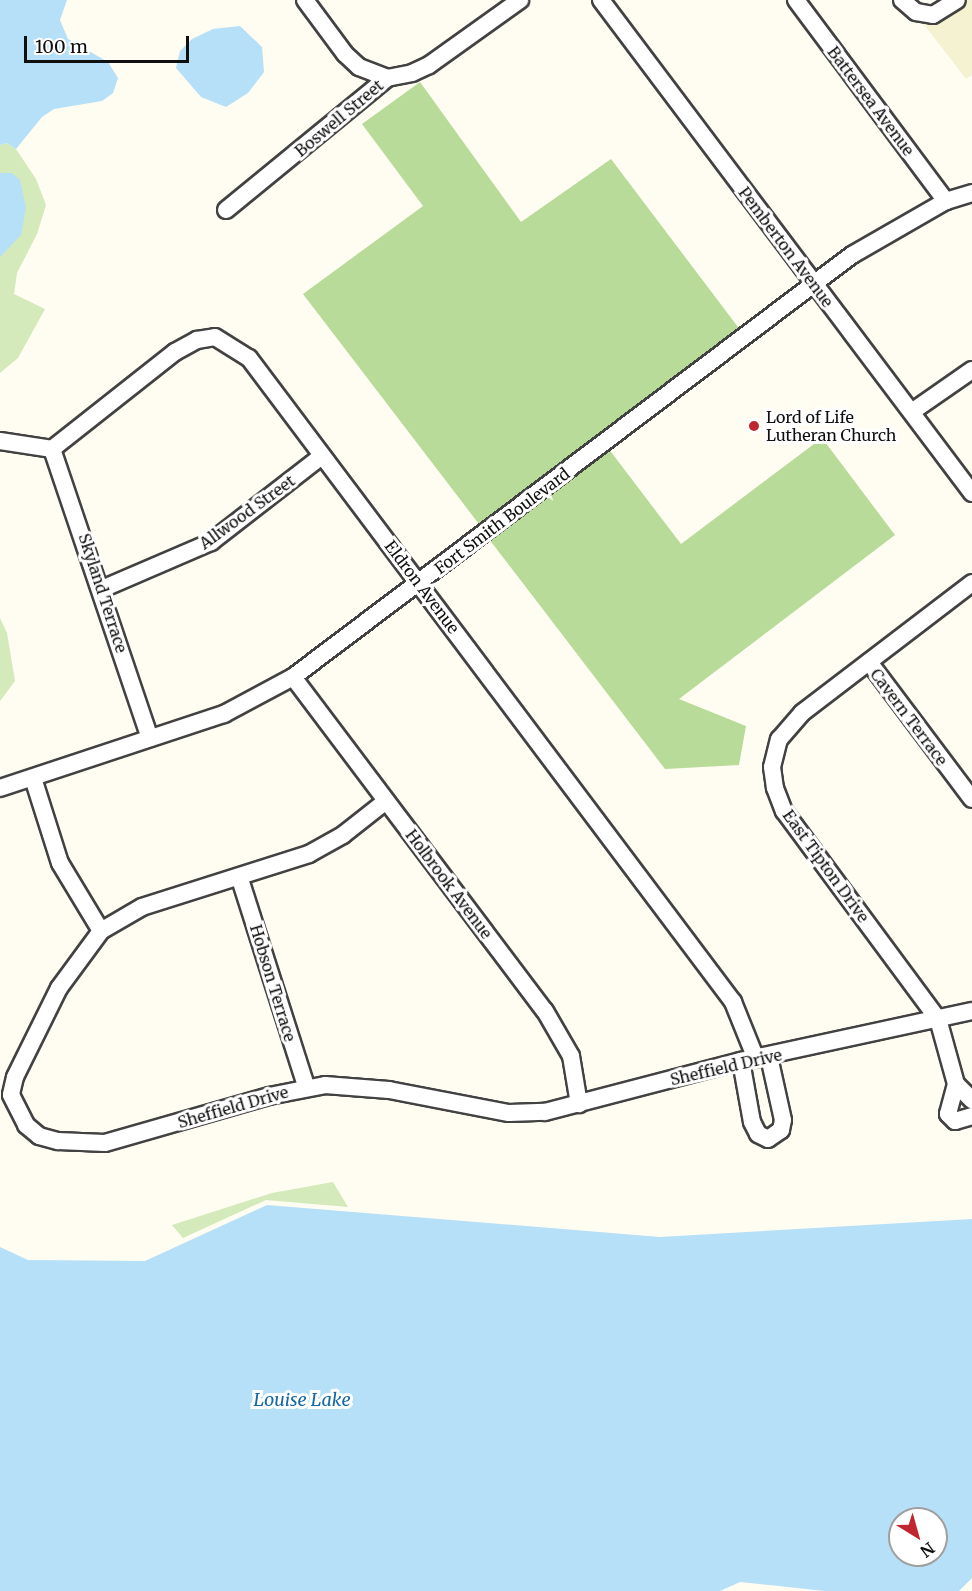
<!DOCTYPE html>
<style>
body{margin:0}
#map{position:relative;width:972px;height:1591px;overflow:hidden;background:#fffcf1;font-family:Merriweather,serif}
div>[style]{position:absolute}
.farmland>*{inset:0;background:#f5f2d1}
.green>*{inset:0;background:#d4eaba}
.forest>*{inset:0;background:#b8db99}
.water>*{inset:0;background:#b6e0f7}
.roads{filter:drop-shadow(2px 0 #424242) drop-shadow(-2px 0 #424242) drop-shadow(0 2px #424242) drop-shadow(0 -2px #424242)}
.minor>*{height:16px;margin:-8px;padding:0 8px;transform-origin:8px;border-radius:8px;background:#fff}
.dots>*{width:16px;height:16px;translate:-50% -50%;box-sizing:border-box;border:3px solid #fff;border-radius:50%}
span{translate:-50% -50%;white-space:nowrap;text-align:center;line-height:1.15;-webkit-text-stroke:6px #fff;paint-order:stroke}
.street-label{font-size:16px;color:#0f0f0f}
.poi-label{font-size:16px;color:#0f0f0f}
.left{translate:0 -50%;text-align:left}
.water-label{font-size:18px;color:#1668a3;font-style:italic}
.north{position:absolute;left:888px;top:1507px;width:60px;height:60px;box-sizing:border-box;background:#fff;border:2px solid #9f9f9f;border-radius:50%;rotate:143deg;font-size:16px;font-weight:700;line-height:24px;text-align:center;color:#0f0f0f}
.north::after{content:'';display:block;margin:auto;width:21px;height:27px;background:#c12530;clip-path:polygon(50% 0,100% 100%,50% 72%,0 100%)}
.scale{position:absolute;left:24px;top:36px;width:165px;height:27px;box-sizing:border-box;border:3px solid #0f0f0f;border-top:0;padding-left:8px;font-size:18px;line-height:21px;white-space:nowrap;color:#0f0f0f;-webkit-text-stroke:4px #fff;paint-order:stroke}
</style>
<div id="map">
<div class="farmland">
<i style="clip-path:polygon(968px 0,972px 0,972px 75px,966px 79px,919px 18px,954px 11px)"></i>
</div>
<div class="green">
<i style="clip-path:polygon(7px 143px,16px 149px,36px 179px,46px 205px,37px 234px,17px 273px,14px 294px,45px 309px,18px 358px,0 373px,0 257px,12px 173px,0 173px,0 145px)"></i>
<i style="clip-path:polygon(0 618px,7px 633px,15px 681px,0 701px)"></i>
<i style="clip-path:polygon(333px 1182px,348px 1207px,266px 1200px,183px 1238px,172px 1225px,272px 1193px)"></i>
</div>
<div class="forest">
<i style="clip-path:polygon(420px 82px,521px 222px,611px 159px,741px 331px,482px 528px,303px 294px,423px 206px,362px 124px)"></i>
<i style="clip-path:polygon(822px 438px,895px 535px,679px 699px,746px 726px,739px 765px,665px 769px,489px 539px,608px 448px,681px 544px)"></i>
</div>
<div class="water">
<i style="clip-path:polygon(0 0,67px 0,60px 20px,68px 39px,108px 62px,118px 78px,113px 93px,102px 101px,54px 109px,42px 117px,16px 149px,7px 143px,0 145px)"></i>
<i style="clip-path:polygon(240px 26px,262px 47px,264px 72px,248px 93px,226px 107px,201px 97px,176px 68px,180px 51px,192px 39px,213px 29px)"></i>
<i style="clip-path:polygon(0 173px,12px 173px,20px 180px,26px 208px,21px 235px,0 257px)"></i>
<i style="clip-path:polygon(evenodd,267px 1205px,660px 1237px,972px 1219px,972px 1578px,959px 1591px,825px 1591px,740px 1582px,720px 1591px,0 1591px,0 1247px,28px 1260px,145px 1261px,267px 1205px,900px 1519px,936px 1519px,936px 1555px,900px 1555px,900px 1519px)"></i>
</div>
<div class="roads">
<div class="minor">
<i style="left:305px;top:0;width:67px;rotate:53.5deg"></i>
<i style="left:345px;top:54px;width:19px;rotate:43deg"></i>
<i style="left:359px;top:67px;width:30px;rotate:21deg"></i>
<i style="left:601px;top:0;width:617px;rotate:53.04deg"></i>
<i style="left:796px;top:0;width:251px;rotate:53.3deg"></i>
<i style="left:902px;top:0;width:18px;rotate:41deg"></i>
<i style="left:916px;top:12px;width:17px;rotate:10deg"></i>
<i style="left:933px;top:15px;width:28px;rotate:-32deg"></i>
<i style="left:226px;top:210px;width:208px;rotate:-39.3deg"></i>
<i style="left:387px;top:78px;width:25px;rotate:-11deg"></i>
<i style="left:412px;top:73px;width:19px;rotate:-25deg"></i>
<i style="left:429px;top:65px;width:112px;rotate:-35.5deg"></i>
<i style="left:913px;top:411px;width:72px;rotate:-34.8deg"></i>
<i style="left:0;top:441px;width:53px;rotate:8.7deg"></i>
<i style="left:52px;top:449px;width:157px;rotate:-38.3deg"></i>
<i style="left:175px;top:352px;width:25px;rotate:-29deg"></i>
<i style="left:197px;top:340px;width:18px;rotate:-9deg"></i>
<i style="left:215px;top:337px;width:40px;rotate:32deg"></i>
<i style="left:249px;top:358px;width:806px;rotate:53.07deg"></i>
<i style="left:733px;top:1002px;width:61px;rotate:68deg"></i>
<i style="left:52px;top:449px;width:305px;rotate:71.3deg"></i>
<i style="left:972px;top:583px;width:214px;rotate:142.6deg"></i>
<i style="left:802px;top:713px;width:35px;rotate:131deg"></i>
<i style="left:779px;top:739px;width:29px;rotate:104deg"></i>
<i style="left:772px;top:767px;width:21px;rotate:82deg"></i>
<i style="left:775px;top:788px;width:25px;rotate:69deg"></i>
<i style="left:784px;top:811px;width:259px;rotate:53.5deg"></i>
<i style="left:938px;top:1019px;width:67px;rotate:74.5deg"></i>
<i style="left:956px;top:1084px;width:23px;rotate:45deg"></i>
<i style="left:102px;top:589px;width:119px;rotate:-23.3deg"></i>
<i style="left:211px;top:542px;width:140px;rotate:-37.8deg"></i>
<i style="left:869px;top:662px;width:171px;rotate:53.1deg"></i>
<i style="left:293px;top:677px;width:418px;rotate:53deg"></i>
<i style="left:545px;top:1011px;width:52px;rotate:60deg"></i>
<i style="left:571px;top:1056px;width:49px;rotate:80.5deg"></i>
<i style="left:33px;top:778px;width:89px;rotate:72.4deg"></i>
<i style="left:60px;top:863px;width:79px;rotate:58.9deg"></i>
<i style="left:0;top:788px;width:236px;rotate:-18.3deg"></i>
<i style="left:224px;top:714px;width:78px;rotate:-28.2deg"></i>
<i style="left:293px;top:677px;width:700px;rotate:-37.05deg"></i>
<i style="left:852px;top:255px;width:108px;rotate:-29.9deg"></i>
<i style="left:946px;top:201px;width:27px;rotate:-17deg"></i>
<i style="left:386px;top:801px;width:55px;rotate:141.7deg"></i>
<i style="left:343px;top:835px;width:39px;rotate:151deg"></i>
<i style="left:309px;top:854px;width:175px;rotate:162.4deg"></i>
<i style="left:142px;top:907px;width:48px;rotate:149.7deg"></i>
<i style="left:101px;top:931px;width:71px;rotate:126.4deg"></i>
<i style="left:59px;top:988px;width:99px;rotate:116.3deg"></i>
<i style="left:15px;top:1077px;width:18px;rotate:103deg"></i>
<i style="left:11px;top:1095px;width:34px;rotate:63deg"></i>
<i style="left:26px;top:1125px;width:17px;rotate:40deg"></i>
<i style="left:39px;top:1136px;width:20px;rotate:15deg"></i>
<i style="left:58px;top:1141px;width:47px;rotate:2.4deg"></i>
<i style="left:105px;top:1143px;width:171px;rotate:-16deg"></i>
<i style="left:269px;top:1096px;width:57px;rotate:-11.1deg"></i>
<i style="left:325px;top:1085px;width:64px;rotate:4.5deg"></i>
<i style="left:389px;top:1090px;width:122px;rotate:10.9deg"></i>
<i style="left:509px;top:1113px;width:36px;rotate:-2deg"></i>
<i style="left:545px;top:1112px;width:203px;rotate:-14.6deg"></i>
<i style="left:741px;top:1061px;width:236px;rotate:-12.2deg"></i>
<i style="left:240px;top:879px;width:217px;rotate:72.3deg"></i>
<i style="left:741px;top:1061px;width:62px;rotate:79.8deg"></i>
<i style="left:752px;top:1122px;width:13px;rotate:63deg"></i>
<i style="left:758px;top:1134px;width:11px;rotate:27deg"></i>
<i style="left:768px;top:1139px;width:16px;rotate:-35deg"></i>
<i style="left:781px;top:1130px;width:10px;rotate:-79deg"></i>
<i style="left:783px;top:1120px;width:65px;rotate:-102.5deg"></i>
<i style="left:956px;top:1084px;width:31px;rotate:105deg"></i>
<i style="left:948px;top:1114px;width:10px;rotate:45deg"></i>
<i style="left:955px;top:1121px;width:18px;rotate:-16deg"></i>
</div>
</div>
<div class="dots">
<i style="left:754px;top:426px;background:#c12530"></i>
</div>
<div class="street-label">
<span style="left:871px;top:101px;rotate:53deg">Battersea Avenue</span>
<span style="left:339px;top:118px;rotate:-40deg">Boswell Street</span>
<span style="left:786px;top:247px;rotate:53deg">Pemberton Avenue</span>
<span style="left:247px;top:512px;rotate:-36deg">Allwood Street</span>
<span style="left:502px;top:521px;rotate:-37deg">Fort Smith Boulevard</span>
<span style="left:422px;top:587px;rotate:53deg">Eldron Avenue</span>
<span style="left:103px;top:593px;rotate:72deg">Skyland Terrace</span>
<span style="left:909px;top:717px;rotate:53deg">Cavern Terrace</span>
<span style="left:826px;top:866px;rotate:54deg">East Tipton Drive</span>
<span style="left:449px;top:884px;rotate:53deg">Holbrook Avenue</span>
<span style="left:273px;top:983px;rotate:73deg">Hobson Terrace</span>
<span style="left:726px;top:1067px;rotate:-13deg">Sheffield Drive</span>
<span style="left:233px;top:1107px;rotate:-16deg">Sheffield Drive</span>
</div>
<div class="poi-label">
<span class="left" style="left:766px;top:426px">Lord of Life<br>Lutheran Church</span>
</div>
<div class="water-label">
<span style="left:302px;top:1400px">Louise Lake</span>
</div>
<div class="north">N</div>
<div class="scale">100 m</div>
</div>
